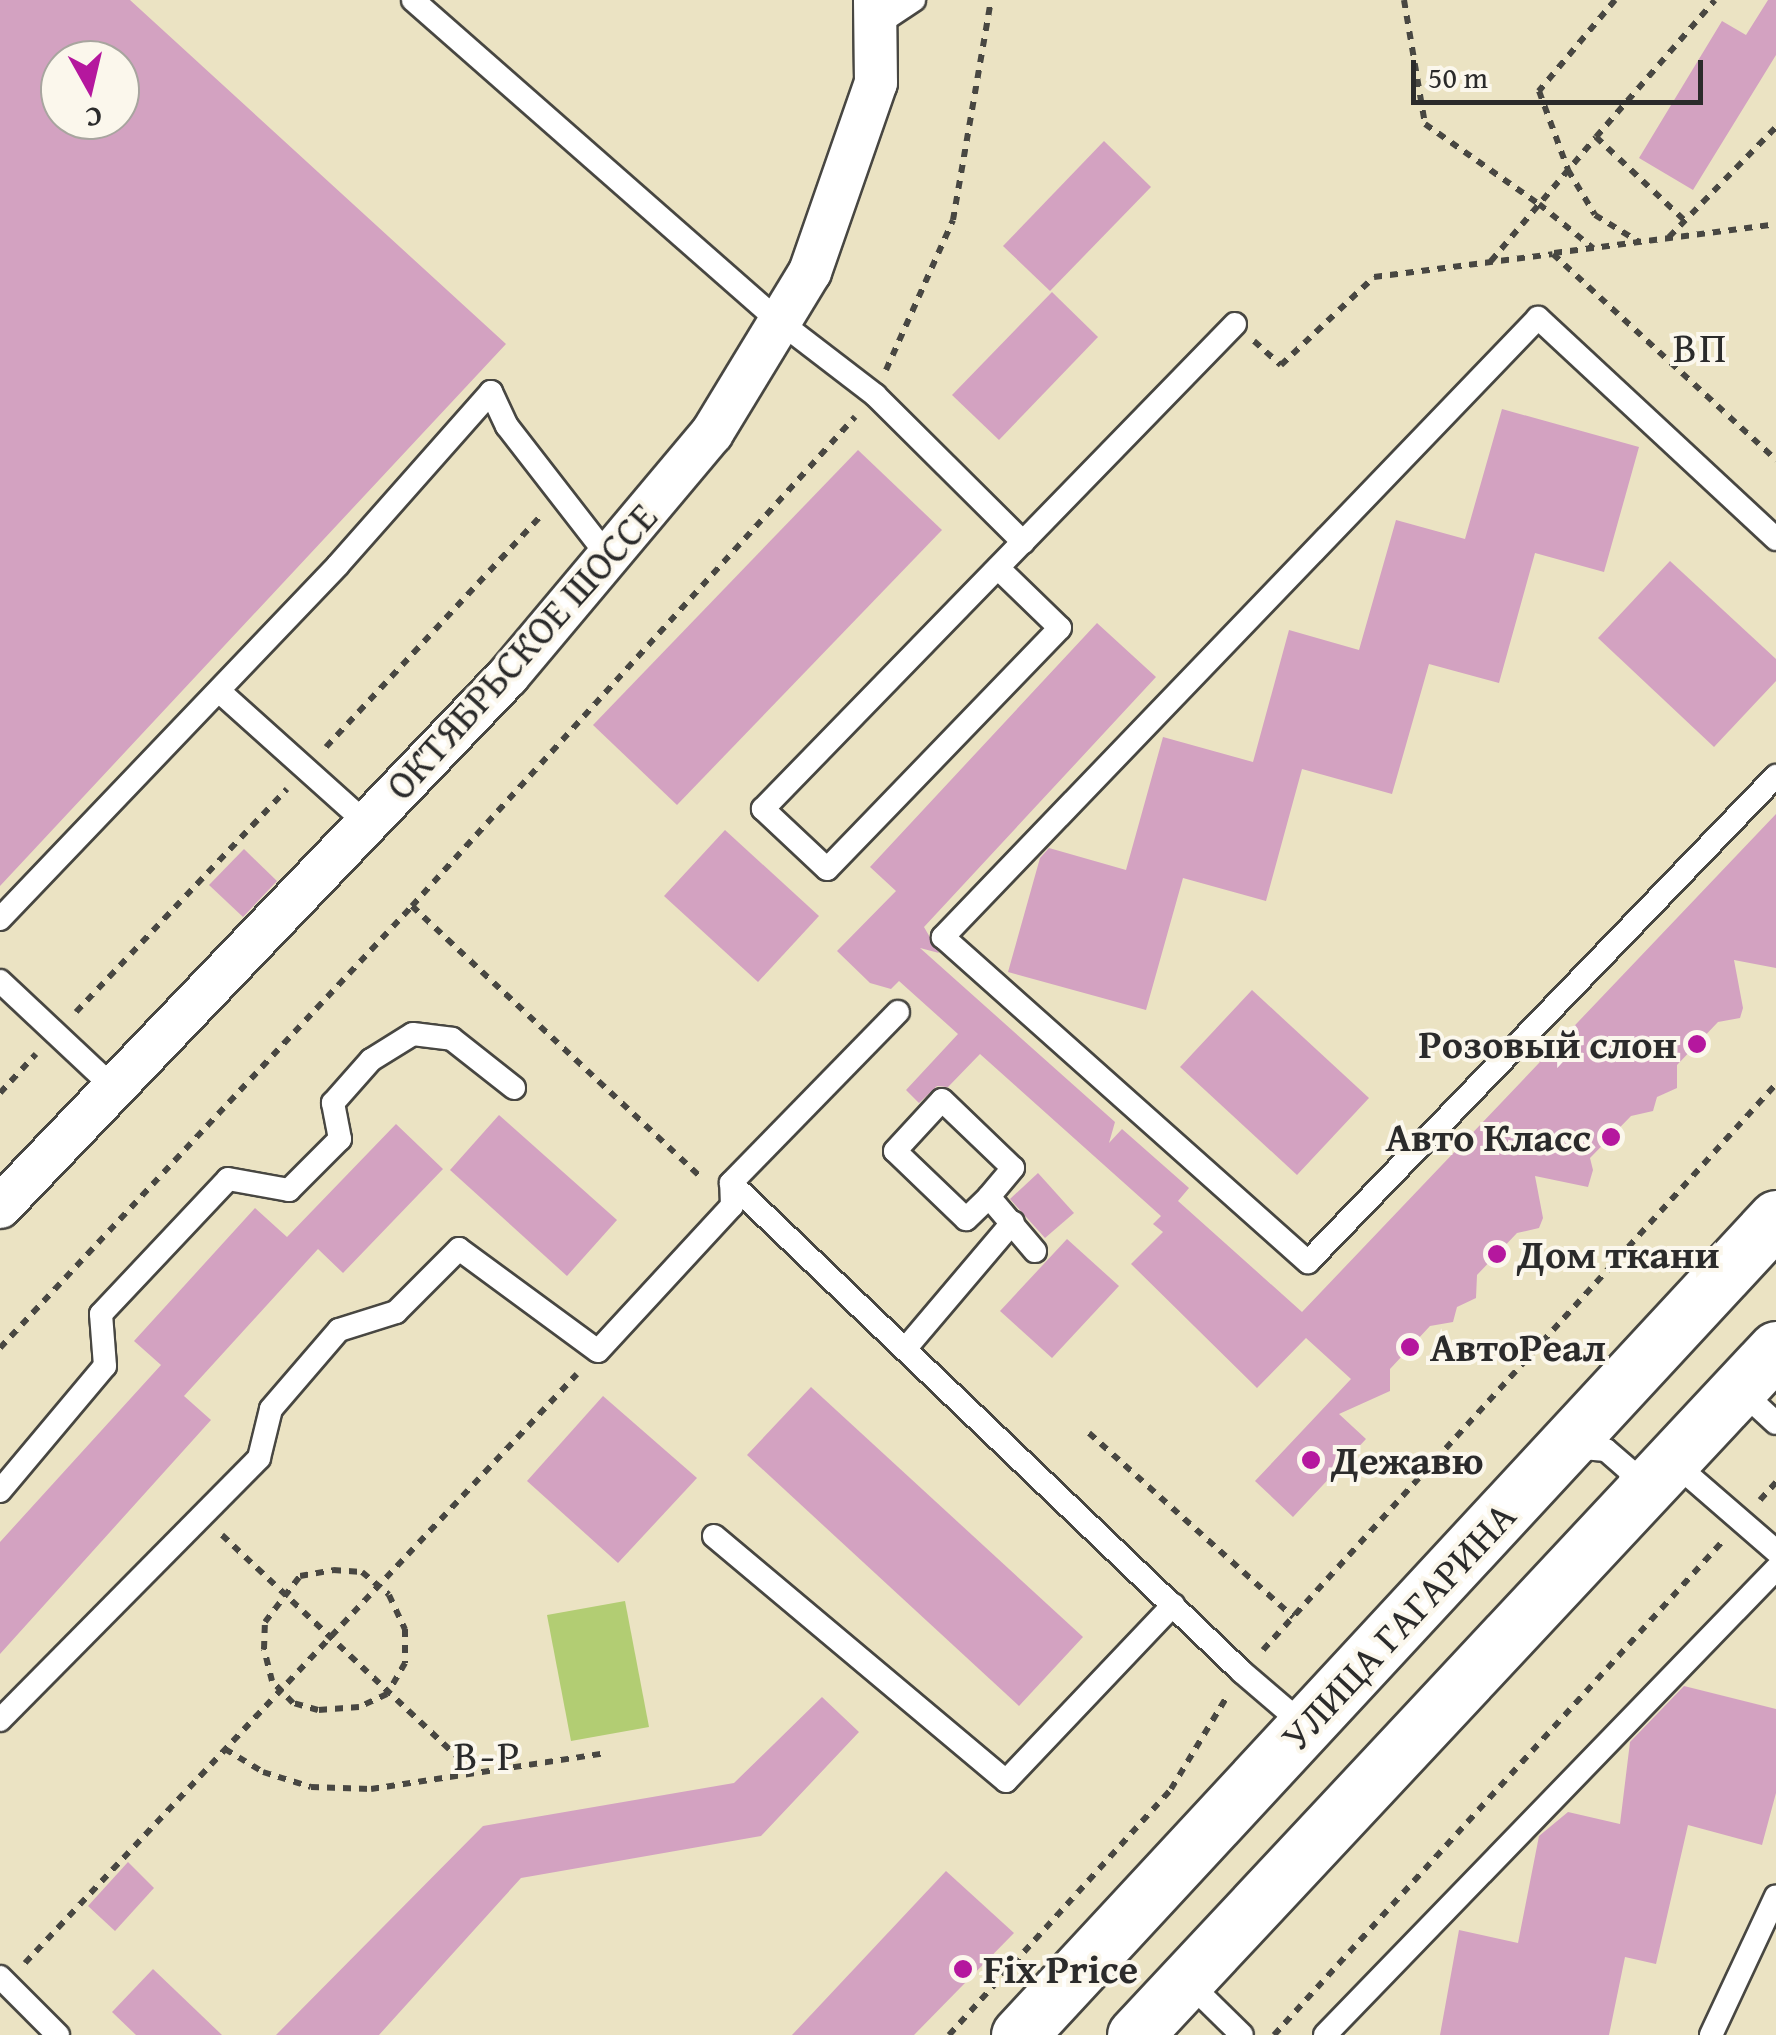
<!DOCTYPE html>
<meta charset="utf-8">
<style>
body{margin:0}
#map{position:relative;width:1776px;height:2035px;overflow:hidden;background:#ebe3c3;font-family:"Gentium Book Plus",serif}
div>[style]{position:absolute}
.green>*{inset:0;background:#b2cd73}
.building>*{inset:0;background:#d3a2c1}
.path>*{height:6px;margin-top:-3px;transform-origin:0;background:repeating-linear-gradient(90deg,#484742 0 8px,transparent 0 16px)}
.roads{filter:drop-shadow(2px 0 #484742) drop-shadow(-2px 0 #484742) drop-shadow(0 2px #484742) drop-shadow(0 -2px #484742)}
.lane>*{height:22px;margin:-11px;padding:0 11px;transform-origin:11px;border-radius:11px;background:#fff}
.street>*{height:42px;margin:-21px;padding:0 21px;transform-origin:21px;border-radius:21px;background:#fff}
.secondary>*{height:55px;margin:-27.5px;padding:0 27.5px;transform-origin:27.5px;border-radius:27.5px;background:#fff}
.dots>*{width:28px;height:28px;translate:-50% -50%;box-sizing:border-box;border:5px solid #fbf7ec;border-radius:50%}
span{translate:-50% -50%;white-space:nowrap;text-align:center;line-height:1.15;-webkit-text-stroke:8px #fbf7ec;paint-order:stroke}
.street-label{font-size:40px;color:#2b2b2b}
.poi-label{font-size:40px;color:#2b2b2b;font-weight:700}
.right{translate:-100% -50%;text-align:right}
.left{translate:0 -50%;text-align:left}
.neighbourhood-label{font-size:42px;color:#2b2b2b;letter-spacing:2.5px}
.north{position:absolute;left:40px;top:40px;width:100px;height:100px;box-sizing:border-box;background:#fbf7ec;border:2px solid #a8a59f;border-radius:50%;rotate:172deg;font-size:28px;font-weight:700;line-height:40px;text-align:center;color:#2b2b2b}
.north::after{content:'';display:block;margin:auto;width:35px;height:45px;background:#b5179e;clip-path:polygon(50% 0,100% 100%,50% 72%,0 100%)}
.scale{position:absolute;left:1411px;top:60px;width:292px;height:45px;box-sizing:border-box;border:5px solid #2b2b2b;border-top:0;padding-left:12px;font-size:30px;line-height:35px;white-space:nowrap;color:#2b2b2b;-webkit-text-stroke:8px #fbf7ec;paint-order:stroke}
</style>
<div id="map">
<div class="green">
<i style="clip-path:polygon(625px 1601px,649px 1727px,571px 1741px,547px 1615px)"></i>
</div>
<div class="building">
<i style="clip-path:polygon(evenodd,0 0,130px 0,506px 344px,0 886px,0 0,60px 60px,120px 60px,120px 120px,60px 120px,60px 60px)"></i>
<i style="clip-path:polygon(1768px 0,1776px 0,1776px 55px,1693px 190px,1639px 158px,1722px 21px,1746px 35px)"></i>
<i style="clip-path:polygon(1104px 141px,1151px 187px,1050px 291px,1003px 246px)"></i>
<i style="clip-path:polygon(1052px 292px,1098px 337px,999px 440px,952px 395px)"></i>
<i style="clip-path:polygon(1502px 409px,1639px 447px,1604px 572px,1535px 553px,1499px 683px,1429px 664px,1392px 794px,1302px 769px,1266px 901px,1183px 878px,1146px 1010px,1008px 972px,1040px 858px,1049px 848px,1126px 870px,1163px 737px,1253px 762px,1289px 630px,1359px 650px,1396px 520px,1465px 539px)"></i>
<i style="clip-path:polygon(858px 450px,942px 530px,677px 805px,593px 725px)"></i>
<i style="clip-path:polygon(1670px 561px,1776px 659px,1776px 681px,1714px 747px,1598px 638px)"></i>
<i style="clip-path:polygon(1097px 623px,1156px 677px,924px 927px,939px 953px,920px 948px,1115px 1122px,1109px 1143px,1122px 1129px,1189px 1188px,1178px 1201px,1302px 1312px,1776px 814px,1776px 968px,1734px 960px,1743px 1008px,1740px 1018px,1718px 1022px,1677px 1065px,1677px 1088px,1657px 1097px,1653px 1111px,1631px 1116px,1590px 1158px,1593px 1170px,1588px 1187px,1535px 1176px,1543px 1218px,1539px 1228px,1517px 1233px,1477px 1275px,1476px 1298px,1457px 1307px,1453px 1322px,1430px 1326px,1390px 1369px,1390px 1391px,1339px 1414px,1366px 1439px,1293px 1517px,1255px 1481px,1351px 1379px,1306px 1338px,1257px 1388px,1131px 1264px,1163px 1232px,1153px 1224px,1161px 1216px,980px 1054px,948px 1087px,937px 1086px,919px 1103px,906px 1090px,958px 1034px,899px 981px,891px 989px,870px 983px,837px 951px,896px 891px,870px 867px)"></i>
<i style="clip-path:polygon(725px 830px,819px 916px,758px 982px,664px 896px)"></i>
<i style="clip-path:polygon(244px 849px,277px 881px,243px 917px,209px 885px)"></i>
<i style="clip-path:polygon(1252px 990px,1369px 1098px,1297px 1175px,1180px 1067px)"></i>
<i style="clip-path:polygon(499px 1115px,617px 1220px,567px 1276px,450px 1170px)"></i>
<i style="clip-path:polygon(396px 1124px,443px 1169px,343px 1273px,318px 1249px,184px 1396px,211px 1420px,0 1654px,0 1542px,161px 1365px,134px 1341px,255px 1208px,287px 1237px)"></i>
<i style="clip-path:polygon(1038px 1173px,1074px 1213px,1045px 1238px,1010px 1199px)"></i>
<i style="clip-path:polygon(1067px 1239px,1119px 1286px,1052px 1358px,1000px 1311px)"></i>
<i style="clip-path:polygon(811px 1387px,1083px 1637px,1019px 1706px,747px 1455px)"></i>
<i style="clip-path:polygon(603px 1396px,697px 1478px,618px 1563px,527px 1481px)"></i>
<i style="clip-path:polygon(1684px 1686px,1776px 1709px,1776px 1793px,1762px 1845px,1688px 1825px,1656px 1964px,1625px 1957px,1609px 2035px,1440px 2035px,1459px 1930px,1518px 1943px,1539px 1836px,1568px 1812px,1620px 1824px,1630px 1742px)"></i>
<i style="clip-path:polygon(822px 1697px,859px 1732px,761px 1836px,521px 1878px,379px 2035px,276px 2035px,483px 1826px,734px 1783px)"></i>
<i style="clip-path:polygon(128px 1862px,154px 1888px,115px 1931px,88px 1906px)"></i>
<i style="clip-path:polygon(946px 1871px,1014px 1933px,914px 2035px,792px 2035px)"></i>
<i style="clip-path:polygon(153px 1969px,222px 2035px,136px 2035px,112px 2012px)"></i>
</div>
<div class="path">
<i style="left:1404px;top:0;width:126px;rotate:80.4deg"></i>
<i style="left:1425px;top:124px;width:139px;rotate:35.1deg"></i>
<i style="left:1539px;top:204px;width:70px;rotate:39.2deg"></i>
<i style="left:1615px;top:0;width:119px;rotate:129.9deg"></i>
<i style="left:1539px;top:91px;width:84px;rotate:69.8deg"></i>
<i style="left:1568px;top:170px;width:52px;rotate:59deg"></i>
<i style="left:1595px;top:215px;width:52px;rotate:31.5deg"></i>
<i style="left:1596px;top:137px;width:181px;rotate:-49deg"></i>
<i style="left:1669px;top:237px;width:153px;rotate:-45.8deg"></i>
<i style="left:1554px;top:253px;width:224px;rotate:-7.4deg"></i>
<i style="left:1491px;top:261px;width:162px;rotate:-49.7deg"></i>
<i style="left:1596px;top:137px;width:122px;rotate:43.3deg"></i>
<i style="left:1254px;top:341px;width:36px;rotate:42deg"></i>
<i style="left:1281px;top:365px;width:128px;rotate:-43.4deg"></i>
<i style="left:1374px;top:277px;width:180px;rotate:-7.3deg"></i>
<i style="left:1553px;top:254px;width:304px;rotate:42.7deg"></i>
<i style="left:886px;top:370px;width:164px;rotate:-65.9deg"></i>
<i style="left:953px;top:220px;width:223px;rotate:-80.2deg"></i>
<i style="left:326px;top:747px;width:313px;rotate:-47.1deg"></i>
<i style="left:412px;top:906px;width:399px;rotate:43.2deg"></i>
<i style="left:76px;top:1012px;width:307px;rotate:-46.6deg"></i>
<i style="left:0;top:1093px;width:53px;rotate:-47.3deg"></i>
<i style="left:0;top:1348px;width:604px;rotate:-47.01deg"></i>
<i style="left:412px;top:906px;width:660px;rotate:-47.83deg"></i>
<i style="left:1089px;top:1433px;width:275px;rotate:42deg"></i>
<i style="left:1760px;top:1500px;width:24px;rotate:-48deg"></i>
<i style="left:222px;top:1535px;width:347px;rotate:43.3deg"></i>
<i style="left:333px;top:1570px;width:29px;rotate:4deg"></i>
<i style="left:362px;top:1572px;width:35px;rotate:40deg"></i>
<i style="left:389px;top:1595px;width:38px;rotate:65deg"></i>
<i style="left:405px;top:1629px;width:34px;rotate:90deg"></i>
<i style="left:405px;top:1663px;width:36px;rotate:120deg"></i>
<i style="left:387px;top:1694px;width:31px;rotate:155deg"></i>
<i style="left:359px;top:1707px;width:41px;rotate:175.8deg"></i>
<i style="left:318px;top:1710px;width:26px;rotate:-164deg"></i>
<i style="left:293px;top:1703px;width:30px;rotate:-134deg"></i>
<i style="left:272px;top:1681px;width:33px;rotate:-104deg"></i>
<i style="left:264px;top:1649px;width:27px;rotate:-88deg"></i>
<i style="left:265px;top:1622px;width:58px;rotate:-52.7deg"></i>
<i style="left:300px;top:1576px;width:34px;rotate:-10deg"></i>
<i style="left:1263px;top:1650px;width:764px;rotate:-47.81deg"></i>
<i style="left:225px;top:1749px;width:44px;rotate:31.2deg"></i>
<i style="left:263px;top:1772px;width:50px;rotate:17.4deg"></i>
<i style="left:311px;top:1787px;width:60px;rotate:1.9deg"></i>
<i style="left:371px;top:1789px;width:239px;rotate:-8.7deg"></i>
<i style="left:25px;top:1963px;width:807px;rotate:-46.86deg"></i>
<i style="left:949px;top:2035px;width:331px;rotate:-47.9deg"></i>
<i style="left:1171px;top:1789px;width:110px;rotate:-58.8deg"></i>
<i style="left:1274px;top:2035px;width:665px;rotate:-47.74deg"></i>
</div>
<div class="roads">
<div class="lane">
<i style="left:413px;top:0;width:488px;rotate:41.3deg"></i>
<i style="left:780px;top:322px;width:120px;rotate:37.5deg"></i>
<i style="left:875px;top:395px;width:209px;rotate:44.8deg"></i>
<i style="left:1023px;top:542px;width:304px;rotate:-45.8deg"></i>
<i style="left:875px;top:26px;width:47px;rotate:-33.7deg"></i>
<i style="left:1776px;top:539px;width:325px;rotate:-137.1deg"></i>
<i style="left:1538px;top:318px;width:859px;rotate:133.87deg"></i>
<i style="left:943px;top:937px;width:489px;rotate:41.7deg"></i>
<i style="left:1308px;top:1262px;width:675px;rotate:-46.08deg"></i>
<i style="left:998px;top:568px;width:86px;rotate:44.1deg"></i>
<i style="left:1060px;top:628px;width:335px;rotate:134deg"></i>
<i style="left:827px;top:869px;width:88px;rotate:-136.8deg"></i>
<i style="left:763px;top:809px;width:373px;rotate:-45.8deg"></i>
<i style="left:219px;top:691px;width:199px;rotate:41.9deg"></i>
<i style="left:0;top:919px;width:489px;rotate:-46.3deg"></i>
<i style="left:338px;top:565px;width:231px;rotate:-48.5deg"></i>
<i style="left:491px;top:392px;width:38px;rotate:65deg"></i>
<i style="left:507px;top:426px;width:165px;rotate:52.2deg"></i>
<i style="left:0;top:981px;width:156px;rotate:43.2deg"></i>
<i style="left:731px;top:1183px;width:239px;rotate:-45.7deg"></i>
<i style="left:989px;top:1197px;width:32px;rotate:136deg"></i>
<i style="left:966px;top:1219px;width:98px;rotate:-136.2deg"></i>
<i style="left:895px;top:1151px;width:69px;rotate:-47.3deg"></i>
<i style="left:942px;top:1100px;width:98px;rotate:43.8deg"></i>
<i style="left:1013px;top:1168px;width:38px;rotate:130deg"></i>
<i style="left:989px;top:1197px;width:71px;rotate:49.6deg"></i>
<i style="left:906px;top:1348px;width:165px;rotate:-49.7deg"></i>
<i style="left:1739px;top:1389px;width:50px;rotate:42.6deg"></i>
<i style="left:1571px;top:1447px;width:35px;rotate:5deg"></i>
<i style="left:1606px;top:1450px;width:33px;rotate:41deg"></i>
<i style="left:1631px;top:1472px;width:24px;rotate:97deg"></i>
<i style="left:1672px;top:1461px;width:138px;rotate:40.9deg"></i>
<i style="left:0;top:1491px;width:163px;rotate:-50deg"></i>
<i style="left:105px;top:1366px;width:52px;rotate:-94.4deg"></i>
<i style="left:101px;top:1314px;width:185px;rotate:-46.7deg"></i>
<i style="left:228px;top:1179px;width:62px;rotate:10.2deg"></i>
<i style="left:289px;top:1190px;width:72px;rotate:-45deg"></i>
<i style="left:340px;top:1139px;width:37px;rotate:-101deg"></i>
<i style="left:333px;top:1103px;width:57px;rotate:-48.5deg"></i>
<i style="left:371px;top:1060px;width:49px;rotate:-31.8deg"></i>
<i style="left:413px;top:1034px;width:39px;rotate:7deg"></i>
<i style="left:452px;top:1039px;width:79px;rotate:38.3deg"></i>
<i style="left:714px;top:1536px;width:381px;rotate:40deg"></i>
<i style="left:1006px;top:1781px;width:243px;rotate:-46.5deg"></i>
<i style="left:0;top:1720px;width:368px;rotate:-45.3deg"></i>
<i style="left:259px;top:1458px;width:50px;rotate:-76.2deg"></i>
<i style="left:271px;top:1409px;width:104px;rotate:-49.3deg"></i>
<i style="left:339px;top:1330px;width:60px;rotate:-17.5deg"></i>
<i style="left:396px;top:1312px;width:89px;rotate:-45deg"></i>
<i style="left:459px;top:1249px;width:172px;rotate:36.3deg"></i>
<i style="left:598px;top:1351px;width:197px;rotate:-47.3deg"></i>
<i style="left:732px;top:1206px;width:23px;rotate:-92deg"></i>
<i style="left:731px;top:1183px;width:707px;rotate:43.74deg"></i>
<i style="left:1242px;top:1672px;width:83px;rotate:40.6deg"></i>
<i style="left:0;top:1977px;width:82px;rotate:45deg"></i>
<i style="left:1186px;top:1980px;width:78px;rotate:44.5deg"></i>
<i style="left:1325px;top:2035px;width:649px;rotate:-45.94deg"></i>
<i style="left:1711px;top:2035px;width:153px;rotate:-64.9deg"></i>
</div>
<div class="street">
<i style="left:0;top:1207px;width:735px;rotate:-46.27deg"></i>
<i style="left:508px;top:676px;width:317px;rotate:-50deg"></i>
<i style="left:712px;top:433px;width:188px;rotate:-58.7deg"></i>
<i style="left:810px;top:272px;width:200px;rotate:-70.8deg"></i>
<i style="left:876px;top:83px;width:83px;rotate:-90.7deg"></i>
</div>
<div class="secondary">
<i style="left:1019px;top:2035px;width:1114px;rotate:-47.18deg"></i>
<i style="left:1135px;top:2035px;width:939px;rotate:-46.94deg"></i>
</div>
</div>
<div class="dots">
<i style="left:1697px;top:1044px;background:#b5179e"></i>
<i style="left:1611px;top:1137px;background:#b5179e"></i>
<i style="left:1497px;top:1254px;background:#b5179e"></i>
<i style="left:1410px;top:1347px;background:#b5179e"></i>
<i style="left:1311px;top:1460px;background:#b5179e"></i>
<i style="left:963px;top:1969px;background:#b5179e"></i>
</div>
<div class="street-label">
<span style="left:521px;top:651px;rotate:-48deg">ОКТЯБРЬСКОЕ ШОССЕ</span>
<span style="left:1398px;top:1626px;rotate:-47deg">УЛИЦА ГАГАРИНА</span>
</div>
<div class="poi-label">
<span class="right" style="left:1677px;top:1044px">Розовый слон</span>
<span class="right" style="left:1591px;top:1137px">Авто Класс</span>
<span class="left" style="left:1517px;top:1254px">Дом ткани</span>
<span class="left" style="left:1430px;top:1347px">АвтоРеал</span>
<span class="left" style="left:1331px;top:1460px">Дежавю</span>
<span class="left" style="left:983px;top:1969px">Fix Price</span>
</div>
<div class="neighbourhood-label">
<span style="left:1701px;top:347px">ВП</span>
<span style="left:488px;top:1755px">В-Р</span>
</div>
<div class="north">С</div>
<div class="scale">50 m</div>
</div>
